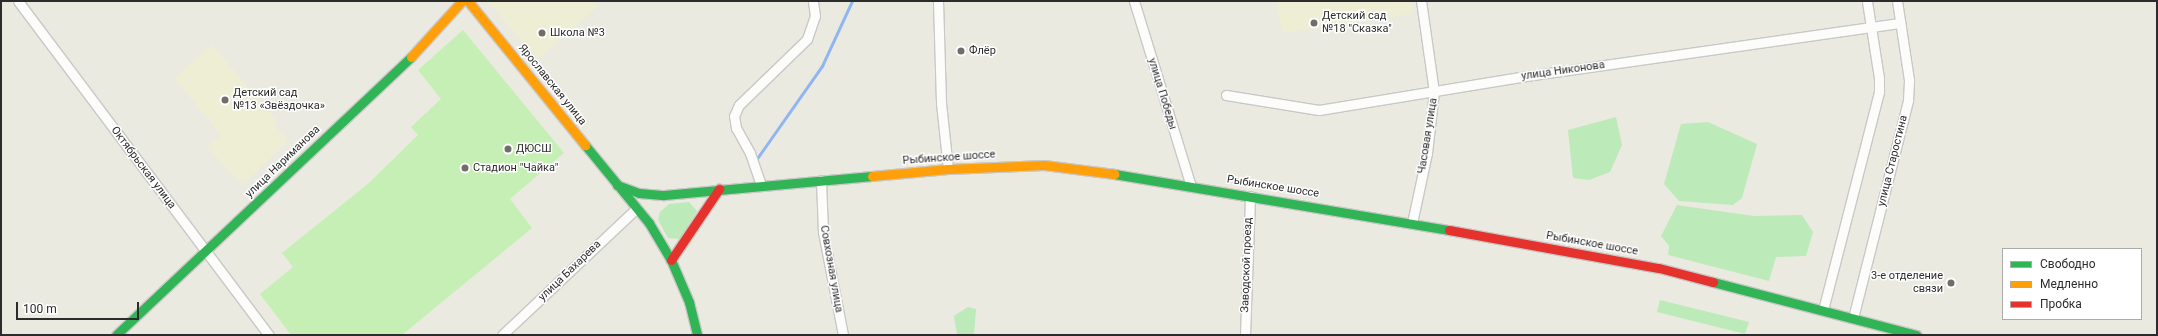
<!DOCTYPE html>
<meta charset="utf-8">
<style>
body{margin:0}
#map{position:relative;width:2158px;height:336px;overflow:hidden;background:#ebeae1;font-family:Roboto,sans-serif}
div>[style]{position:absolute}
.education>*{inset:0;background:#eeeed5}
.green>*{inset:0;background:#bceab8}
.pitch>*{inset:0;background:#c5efb4}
.stream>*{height:2.5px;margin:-1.25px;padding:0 1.25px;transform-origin:1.25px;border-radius:1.25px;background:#8fb6f2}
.roads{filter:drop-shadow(1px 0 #c9c8c7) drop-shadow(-1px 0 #c9c8c7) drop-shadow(0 1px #c9c8c7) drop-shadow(0 -1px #c9c8c7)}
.street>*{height:9px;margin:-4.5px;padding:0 4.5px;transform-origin:4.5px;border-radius:4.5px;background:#fcfcfa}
.fast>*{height:9px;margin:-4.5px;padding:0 4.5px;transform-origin:4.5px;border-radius:4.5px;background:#30b455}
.slow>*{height:9px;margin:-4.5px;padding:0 4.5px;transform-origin:4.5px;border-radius:4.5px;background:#ff9f0a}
.jam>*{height:9px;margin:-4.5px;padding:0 4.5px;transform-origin:4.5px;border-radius:4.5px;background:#e5322d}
.dots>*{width:11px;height:11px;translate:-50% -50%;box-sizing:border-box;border:2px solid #fff;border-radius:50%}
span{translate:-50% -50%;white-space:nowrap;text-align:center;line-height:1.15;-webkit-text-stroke:3px #fff;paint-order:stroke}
.poi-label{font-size:11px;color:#2c2c2c}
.left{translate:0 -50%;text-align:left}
.right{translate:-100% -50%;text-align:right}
.street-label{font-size:11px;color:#2c2c2c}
.frame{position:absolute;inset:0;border:2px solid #2c2c2c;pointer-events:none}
.legend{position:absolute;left:2002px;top:248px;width:140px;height:72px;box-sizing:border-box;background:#fff;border:1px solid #ababab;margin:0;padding:5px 7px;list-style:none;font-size:12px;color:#2c2c2c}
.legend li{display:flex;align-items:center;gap:8px;height:20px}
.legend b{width:20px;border:1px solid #ababab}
.scale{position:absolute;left:16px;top:302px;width:123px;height:18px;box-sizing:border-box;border:2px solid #2c2c2c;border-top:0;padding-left:5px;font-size:12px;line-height:14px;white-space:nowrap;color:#2c2c2c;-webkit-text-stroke:3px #fff;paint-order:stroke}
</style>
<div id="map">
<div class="education">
<i style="clip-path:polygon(487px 1px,593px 1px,598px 6px,538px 59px)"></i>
<i style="clip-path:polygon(1277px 1px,1411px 1px,1413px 14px,1282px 33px)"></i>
<i style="clip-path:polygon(212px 45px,277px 121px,274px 125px,288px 141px,243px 185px,207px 147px,221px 135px,174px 78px)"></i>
</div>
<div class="green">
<i style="clip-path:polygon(1616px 117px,1622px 145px,1610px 172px,1589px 180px,1573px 178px,1568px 130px)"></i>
<i style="clip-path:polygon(1708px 122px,1757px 144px,1742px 198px,1733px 205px,1679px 201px,1664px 184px,1681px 124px)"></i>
<i style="clip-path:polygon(689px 202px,697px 211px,680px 239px,668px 238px,658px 220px,660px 212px,669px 204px)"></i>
<i style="clip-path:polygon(1677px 205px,1754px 216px,1802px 215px,1813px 232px,1806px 256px,1776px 257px,1769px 281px,1668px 255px,1669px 246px,1661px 236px)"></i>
<i style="clip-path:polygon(1660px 300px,1749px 322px,1745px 334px,1657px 312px)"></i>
<i style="clip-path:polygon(968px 307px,976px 309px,974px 335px,957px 335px,954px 316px)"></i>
</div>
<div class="pitch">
<i style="clip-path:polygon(463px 30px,564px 153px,510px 199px,532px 228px,402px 335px,291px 335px,260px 294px,293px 267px,282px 253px,369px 183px,418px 135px,411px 127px,441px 99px,418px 70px)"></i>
</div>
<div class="stream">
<i style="left:756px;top:160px;width:115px;rotate:-54.9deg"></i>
<i style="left:822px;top:66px;width:72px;rotate:-65.2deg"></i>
</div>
<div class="roads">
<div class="street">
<i style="left:18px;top:1px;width:418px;rotate:53.1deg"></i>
<i style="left:938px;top:1px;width:102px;rotate:88.3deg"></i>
<i style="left:941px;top:103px;width:66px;rotate:83.9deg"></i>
<i style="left:1134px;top:1px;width:194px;rotate:72.9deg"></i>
<i style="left:1226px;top:95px;width:94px;rotate:9.2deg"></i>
<i style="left:1319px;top:110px;width:204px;rotate:-9.3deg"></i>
<i style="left:1520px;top:77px;width:384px;rotate:-8.1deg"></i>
<i style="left:821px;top:180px;width:52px;rotate:87.8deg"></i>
<i style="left:823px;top:232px;width:105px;rotate:79deg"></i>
<i style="left:761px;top:185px;width:34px;rotate:-109deg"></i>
<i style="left:750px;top:153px;width:29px;rotate:-119deg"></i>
<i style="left:736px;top:128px;width:12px;rotate:-99deg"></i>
<i style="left:734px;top:116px;width:12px;rotate:-66deg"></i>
<i style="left:739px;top:105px;width:95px;rotate:-44.1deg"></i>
<i style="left:807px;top:39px;width:24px;rotate:-71deg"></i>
<i style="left:815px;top:16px;width:15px;rotate:-98deg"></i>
<i style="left:1412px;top:223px;width:72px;rotate:-77.9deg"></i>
<i style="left:1427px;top:153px;width:61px;rotate:-83.5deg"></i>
<i style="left:1434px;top:92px;width:92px;rotate:-98.1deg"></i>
<i style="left:1823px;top:310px;width:225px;rotate:-75.6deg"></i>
<i style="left:1879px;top:92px;width:14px;rotate:-90deg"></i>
<i style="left:1879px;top:78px;width:78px;rotate:-98.9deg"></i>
<i style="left:1853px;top:318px;width:225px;rotate:-75.8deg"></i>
<i style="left:1908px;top:100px;width:20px;rotate:-87deg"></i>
<i style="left:1909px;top:80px;width:80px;rotate:-98.6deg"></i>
<i style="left:502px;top:335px;width:185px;rotate:-43.3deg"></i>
<i style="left:1245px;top:335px;width:139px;rotate:-87.9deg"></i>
</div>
<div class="fast">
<i style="left:585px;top:145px;width:101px;rotate:50.6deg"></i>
<i style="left:649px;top:223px;width:43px;rotate:59.3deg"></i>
<i style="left:671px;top:260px;width:46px;rotate:66.8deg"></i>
<i style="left:689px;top:302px;width:34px;rotate:76deg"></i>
<i style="left:1114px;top:174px;width:340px;rotate:9.5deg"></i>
<i style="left:617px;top:185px;width:23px;rotate:20deg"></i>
<i style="left:639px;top:193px;width:25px;rotate:5deg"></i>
<i style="left:664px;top:195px;width:209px;rotate:-5.2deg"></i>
<i style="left:1713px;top:282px;width:210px;rotate:14.6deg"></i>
<i style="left:116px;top:335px;width:405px;rotate:-43.3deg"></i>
</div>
<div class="slow">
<i style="left:468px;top:1px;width:186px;rotate:50.9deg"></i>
<i style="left:411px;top:57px;width:76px;rotate:-47.7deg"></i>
<i style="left:872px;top:176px;width:76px;rotate:-5.3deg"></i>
<i style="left:948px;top:169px;width:96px;rotate:-2.4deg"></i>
<i style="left:1044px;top:165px;width:71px;rotate:7.3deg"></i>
</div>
<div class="jam">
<i style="left:1449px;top:230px;width:213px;rotate:10.3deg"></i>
<i style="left:1659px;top:268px;width:56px;rotate:14.5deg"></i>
<i style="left:671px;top:260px;width:86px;rotate:-55.9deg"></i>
</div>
</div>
<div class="dots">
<i style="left:1314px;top:23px;background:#6f6e6b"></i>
<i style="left:542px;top:33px;background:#6f6e6b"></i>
<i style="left:961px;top:51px;background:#6f6e6b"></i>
<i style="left:225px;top:100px;background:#6f6e6b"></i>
<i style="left:508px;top:149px;background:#6f6e6b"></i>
<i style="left:465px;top:168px;background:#6f6e6b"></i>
<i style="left:1951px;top:283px;background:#6f6e6b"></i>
</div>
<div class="poi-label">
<span class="left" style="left:1322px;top:23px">Детский сад<br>№18 "Сказка"</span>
<span class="left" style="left:550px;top:33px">Школа №3</span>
<span class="left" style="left:969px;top:51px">Флёр</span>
<span class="left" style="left:233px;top:100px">Детский сад<br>№13 «Звёздочка»</span>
<span class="left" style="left:516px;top:149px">ДЮСШ</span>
<span class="left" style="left:473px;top:168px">Стадион "Чайка"</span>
<span class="right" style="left:1943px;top:283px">3-е отделение<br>связи</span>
</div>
<div class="street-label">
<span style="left:1563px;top:71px;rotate:-8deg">улица Никонова</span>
<span style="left:552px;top:85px;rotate:51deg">Ярославская улица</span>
<span style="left:1162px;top:94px;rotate:73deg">улица Победы</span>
<span style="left:1428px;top:136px;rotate:-81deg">Часовая улица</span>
<span style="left:949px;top:158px;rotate:-4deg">Рыбинское шоссе</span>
<span style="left:1893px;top:161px;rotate:-76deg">улица Старостина</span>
<span style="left:283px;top:162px;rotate:-44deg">улица Нариманова</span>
<span style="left:143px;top:168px;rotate:53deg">Октябрьская улица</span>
<span style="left:1273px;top:187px;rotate:9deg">Рыбинское шоссе</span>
<span style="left:1592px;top:244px;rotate:10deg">Рыбинское шоссе</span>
<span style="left:1247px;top:265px;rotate:-88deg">Заводской проезд</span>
<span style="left:831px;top:269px;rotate:80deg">Совхозная улица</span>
<span style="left:570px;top:271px;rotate:-44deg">улица Бахарева</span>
</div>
<div class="frame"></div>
<ul class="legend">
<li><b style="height:5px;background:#30b455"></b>Свободно</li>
<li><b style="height:5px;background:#ff9f0a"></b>Медленно</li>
<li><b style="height:5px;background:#e5322d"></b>Пробка</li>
</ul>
<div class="scale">100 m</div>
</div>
